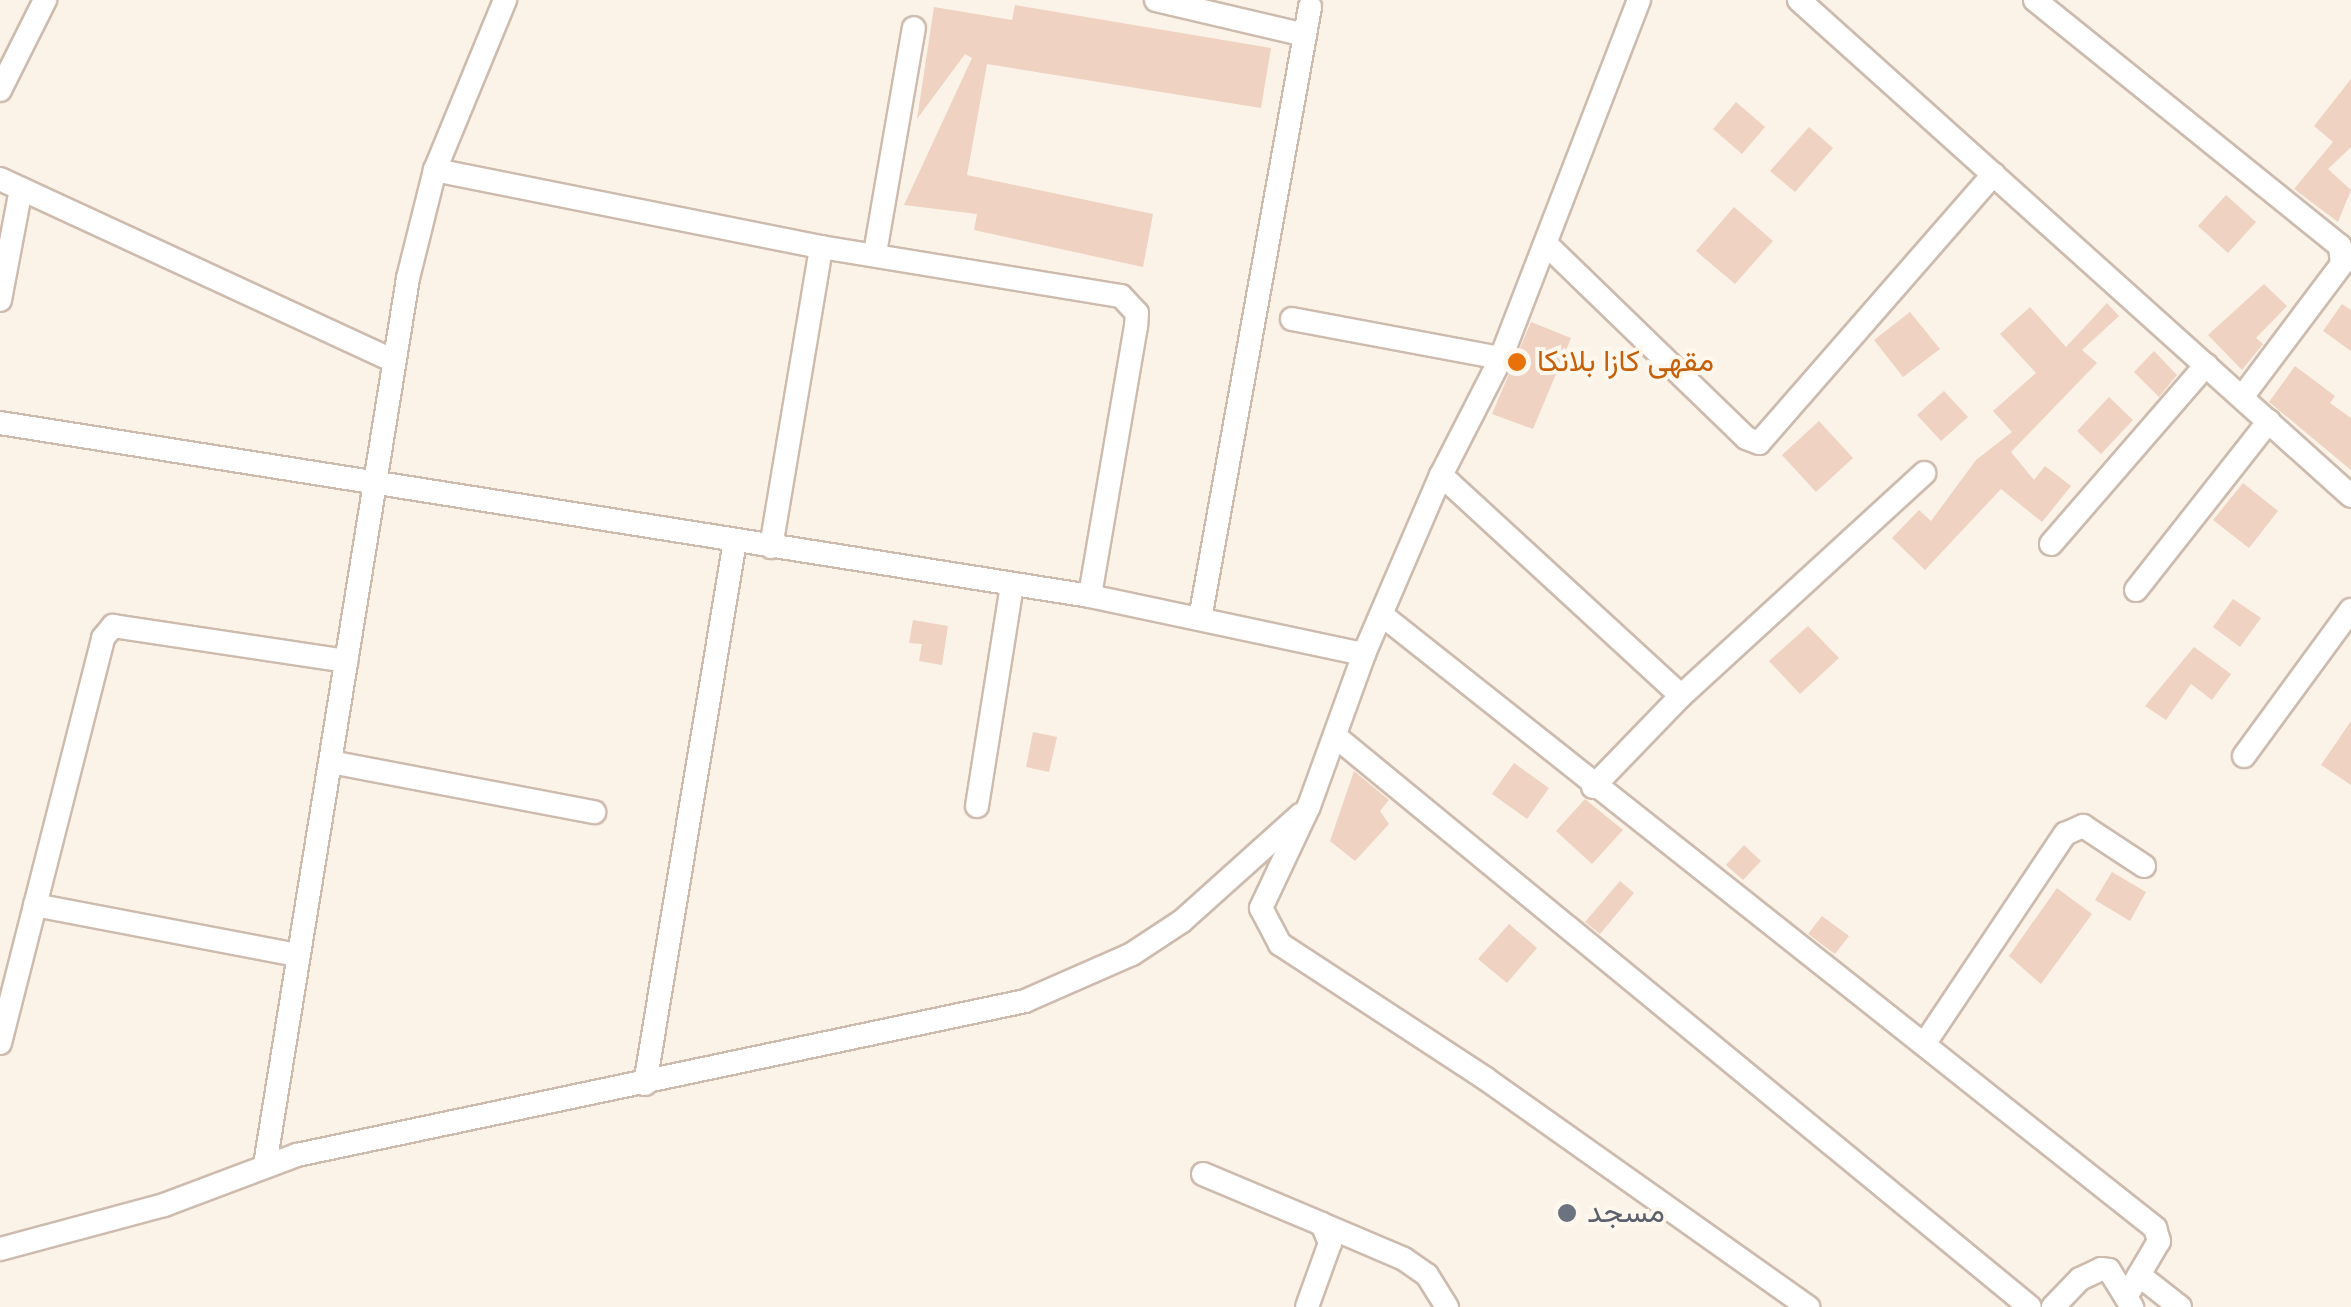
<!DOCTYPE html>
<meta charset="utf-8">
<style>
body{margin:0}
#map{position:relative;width:2351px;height:1307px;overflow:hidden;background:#fbf3e8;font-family:"Nunito Sans",Vazirmatn,sans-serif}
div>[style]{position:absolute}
.building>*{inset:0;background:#efd2c1}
.roads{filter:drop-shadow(2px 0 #cdbbae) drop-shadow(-2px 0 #cdbbae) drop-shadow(0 2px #cdbbae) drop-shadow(0 -2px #cdbbae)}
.minor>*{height:22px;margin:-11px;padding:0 11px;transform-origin:11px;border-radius:11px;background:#fff}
.dots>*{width:28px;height:28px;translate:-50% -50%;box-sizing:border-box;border:5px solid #fef7ee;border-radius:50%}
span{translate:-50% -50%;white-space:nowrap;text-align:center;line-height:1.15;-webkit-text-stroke:8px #fef7ee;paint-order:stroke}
.food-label{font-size:30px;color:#c56008}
.left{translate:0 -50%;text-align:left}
.worship-label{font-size:30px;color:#5b616d}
</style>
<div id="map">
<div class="building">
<i style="clip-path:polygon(1015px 5px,1271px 48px,1261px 108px,987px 64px,967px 175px,1153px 214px,1143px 267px,974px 230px,977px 214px,904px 205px,972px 58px,965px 54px,917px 119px,934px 7px,1012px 20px)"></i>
<i style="clip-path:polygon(2351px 79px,2351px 147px,2328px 169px,2351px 190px,2338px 222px,2294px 189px,2333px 142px,2314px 126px)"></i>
<i style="clip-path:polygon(1736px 102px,1765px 127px,1742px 154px,1713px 129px)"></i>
<i style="clip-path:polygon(1809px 127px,1833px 148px,1795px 192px,1770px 171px)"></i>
<i style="clip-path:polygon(2226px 195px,2256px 222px,2228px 253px,2198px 226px)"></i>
<i style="clip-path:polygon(1734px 207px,1773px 241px,1735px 284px,1696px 251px)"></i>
<i style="clip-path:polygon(2264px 284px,2287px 306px,2256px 338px,2263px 344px,2242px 370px,2208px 335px)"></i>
<i style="clip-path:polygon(2107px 303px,2119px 316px,2082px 350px,2097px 363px,2011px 452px,2034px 480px,2045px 466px,2071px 486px,2042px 522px,2001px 489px,1925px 570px,1892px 538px,1919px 510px,1931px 521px,1976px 460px,2012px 432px,1993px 411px,2036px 373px,2000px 334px,2030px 307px,2066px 347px)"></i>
<i style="clip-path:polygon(2342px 304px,2351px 310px,2351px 351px,2323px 331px)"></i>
<i style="clip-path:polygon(1910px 312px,1940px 349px,1903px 377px,1874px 340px)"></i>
<i style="clip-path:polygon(1531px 322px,1571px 338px,1533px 429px,1492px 414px)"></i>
<i style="clip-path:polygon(2154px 351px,2177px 375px,2159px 397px,2134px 372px)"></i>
<i style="clip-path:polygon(2295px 366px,2335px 396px,2330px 403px,2351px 418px,2351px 470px,2269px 402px)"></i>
<i style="clip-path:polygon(1944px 391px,1968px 417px,1941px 441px,1917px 415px)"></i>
<i style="clip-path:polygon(2109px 397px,2133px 420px,2101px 454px,2077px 431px)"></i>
<i style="clip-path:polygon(1819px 421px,1853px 458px,1816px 492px,1782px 455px)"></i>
<i style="clip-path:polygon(2243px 483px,2278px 511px,2249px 548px,2213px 520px)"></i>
<i style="clip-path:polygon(2233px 599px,2261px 618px,2240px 647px,2213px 627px)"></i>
<i style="clip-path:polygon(913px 620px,948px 626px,942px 665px,919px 661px,922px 644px,909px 643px)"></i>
<i style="clip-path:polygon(1808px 626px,1839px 658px,1800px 694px,1769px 661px)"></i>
<i style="clip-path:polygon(2194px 647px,2231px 674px,2212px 700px,2191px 684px,2166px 720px,2145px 706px)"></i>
<i style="clip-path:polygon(2351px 721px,2351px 785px,2321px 765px)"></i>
<i style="clip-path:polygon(1033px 732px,1057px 737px,1049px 772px,1026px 767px)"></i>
<i style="clip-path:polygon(1514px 763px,1549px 788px,1527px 819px,1492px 794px)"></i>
<i style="clip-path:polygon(1354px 771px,1389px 800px,1380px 811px,1389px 824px,1355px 861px,1330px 841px)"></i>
<i style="clip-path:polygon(1585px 799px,1623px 830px,1592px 864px,1556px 831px)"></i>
<i style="clip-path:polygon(1744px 845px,1761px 861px,1743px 880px,1726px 865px)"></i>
<i style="clip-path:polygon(2112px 872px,2146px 892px,2130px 921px,2095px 900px)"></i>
<i style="clip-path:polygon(1620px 881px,1634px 893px,1600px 934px,1585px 922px)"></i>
<i style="clip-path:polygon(2057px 888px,2092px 914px,2041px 984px,2009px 956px)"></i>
<i style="clip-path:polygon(1822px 916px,1849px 936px,1835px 954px,1808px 934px)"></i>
<i style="clip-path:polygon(1509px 924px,1537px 948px,1507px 983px,1478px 959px)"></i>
</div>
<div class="roads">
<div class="minor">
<i style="left:1156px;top:0;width:153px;rotate:13.2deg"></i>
<i style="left:1639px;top:0;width:384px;rotate:111.1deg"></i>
<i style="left:1501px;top:358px;width:131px;rotate:117.1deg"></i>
<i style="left:1441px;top:475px;width:195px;rotate:113.3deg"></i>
<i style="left:1364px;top:654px;width:162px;rotate:109.9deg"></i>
<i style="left:1309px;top:806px;width:113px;rotate:115.2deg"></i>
<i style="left:1261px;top:908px;width:41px;rotate:62.2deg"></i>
<i style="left:1280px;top:944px;width:246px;rotate:33.2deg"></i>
<i style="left:1486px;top:1079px;width:395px;rotate:35.3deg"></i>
<i style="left:1799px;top:0;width:742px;rotate:41.94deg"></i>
<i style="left:2035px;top:0;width:392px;rotate:38.9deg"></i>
<i style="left:2340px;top:246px;width:18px;rotate:84deg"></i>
<i style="left:2342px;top:264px;width:166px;rotate:126.9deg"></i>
<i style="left:0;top:90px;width:101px;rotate:-63.4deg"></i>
<i style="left:435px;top:170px;width:394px;rotate:11.3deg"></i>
<i style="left:821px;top:247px;width:304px;rotate:9.3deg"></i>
<i style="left:1121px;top:296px;width:23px;rotate:47deg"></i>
<i style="left:1137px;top:313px;width:13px;rotate:94deg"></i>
<i style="left:1136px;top:326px;width:274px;rotate:99.7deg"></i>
<i style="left:0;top:179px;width:434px;rotate:24.8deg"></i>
<i style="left:1546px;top:244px;width:279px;rotate:44.1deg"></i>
<i style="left:1746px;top:438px;width:14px;rotate:21deg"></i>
<i style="left:1759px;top:443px;width:357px;rotate:-48.9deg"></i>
<i style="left:875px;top:253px;width:228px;rotate:-80.2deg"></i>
<i style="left:0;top:300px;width:113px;rotate:-79.3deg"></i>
<i style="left:1292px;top:319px;width:213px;rotate:10.6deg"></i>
<i style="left:0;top:423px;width:1104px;rotate:9.02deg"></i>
<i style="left:1090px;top:596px;width:280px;rotate:12deg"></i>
<i style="left:1441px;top:475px;width:326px;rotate:42.6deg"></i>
<i style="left:2051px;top:544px;width:237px;rotate:-49.1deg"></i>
<i style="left:771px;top:547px;width:304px;rotate:-80.5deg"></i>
<i style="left:2136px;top:590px;width:215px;rotate:-51.8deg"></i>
<i style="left:1382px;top:615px;width:987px;rotate:38.41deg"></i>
<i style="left:2155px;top:1228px;width:14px;rotate:73deg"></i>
<i style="left:2159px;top:1241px;width:65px;rotate:120.5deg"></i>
<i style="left:1200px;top:619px;width:622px;rotate:-79.81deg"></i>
<i style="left:1335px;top:736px;width:899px;rotate:39.41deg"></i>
<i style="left:2244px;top:756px;width:181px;rotate:-53.8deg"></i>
<i style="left:331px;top:762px;width:268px;rotate:10.8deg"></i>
<i style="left:1593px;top:787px;width:127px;rotate:-46deg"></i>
<i style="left:1681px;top:696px;width:330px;rotate:-42.5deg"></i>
<i style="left:977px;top:806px;width:224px;rotate:-81deg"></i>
<i style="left:35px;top:905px;width:267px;rotate:10.8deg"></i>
<i style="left:0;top:1043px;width:418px;rotate:-75.7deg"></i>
<i style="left:103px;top:638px;width:16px;rotate:-50deg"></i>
<i style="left:113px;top:626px;width:236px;rotate:8.5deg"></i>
<i style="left:1925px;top:1043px;width:252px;rotate:-56.2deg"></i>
<i style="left:2065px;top:834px;width:20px;rotate:-24deg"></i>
<i style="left:2083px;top:826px;width:73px;rotate:33.3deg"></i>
<i style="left:645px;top:1084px;width:550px;rotate:-80.59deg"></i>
<i style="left:265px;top:1165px;width:898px;rotate:-80.84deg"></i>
<i style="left:408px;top:278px;width:111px;rotate:-76deg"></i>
<i style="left:435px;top:170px;width:184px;rotate:-67.6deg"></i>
<i style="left:1203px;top:1174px;width:129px;rotate:22.8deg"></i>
<i style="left:1322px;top:1224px;width:21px;rotate:67deg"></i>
<i style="left:1330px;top:1243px;width:68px;rotate:109.8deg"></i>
<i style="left:1322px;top:1224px;width:89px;rotate:23.1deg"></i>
<i style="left:1404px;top:1259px;width:28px;rotate:35deg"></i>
<i style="left:1427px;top:1275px;width:38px;rotate:58deg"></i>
<i style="left:0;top:1249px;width:170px;rotate:-15deg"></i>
<i style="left:164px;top:1205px;width:142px;rotate:-20.6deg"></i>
<i style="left:297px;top:1155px;width:744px;rotate:-11.94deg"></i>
<i style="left:1025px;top:1001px;width:117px;rotate:-23.7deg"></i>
<i style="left:1132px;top:954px;width:60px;rotate:-33.4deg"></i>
<i style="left:1182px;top:921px;width:159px;rotate:-41.9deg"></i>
<i style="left:2139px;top:1275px;width:52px;rotate:38deg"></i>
<i style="left:2053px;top:1307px;width:39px;rotate:-46deg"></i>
<i style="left:2080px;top:1279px;width:23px;rotate:-25deg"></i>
<i style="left:2101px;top:1269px;width:8px;rotate:7deg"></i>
<i style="left:2109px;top:1270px;width:44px;rotate:58.1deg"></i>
</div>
</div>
<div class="dots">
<i style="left:1517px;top:362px;background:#e8710a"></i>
<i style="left:1567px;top:1213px;background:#6b7280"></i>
</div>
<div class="food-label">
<span class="left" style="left:1537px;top:362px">مقهى كازا بلانكا</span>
</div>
<div class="worship-label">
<span class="left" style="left:1587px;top:1213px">مسجد</span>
</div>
</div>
